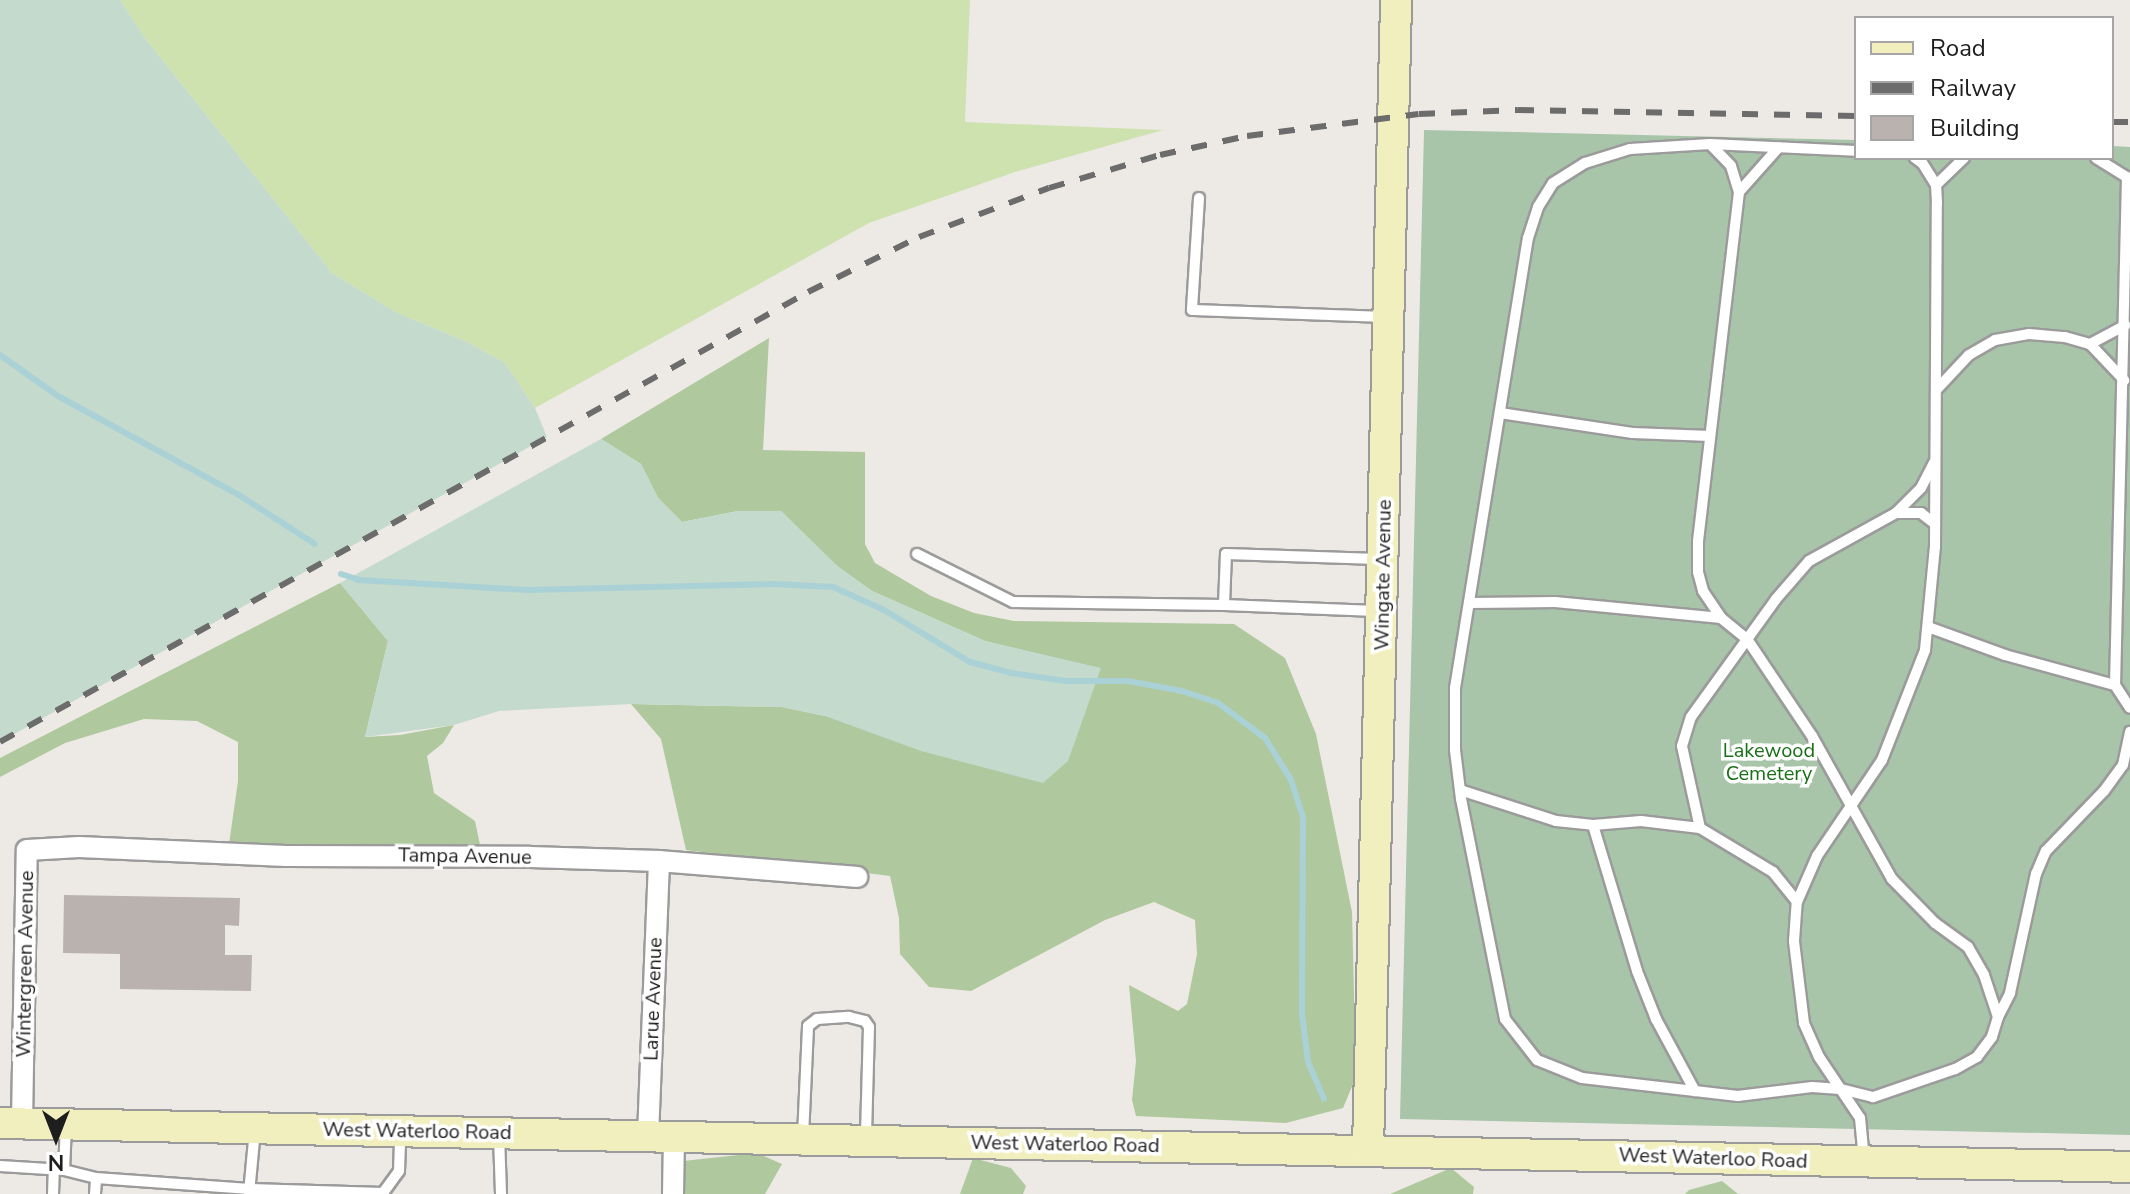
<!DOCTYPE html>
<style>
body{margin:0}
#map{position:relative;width:2130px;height:1194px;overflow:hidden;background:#edeae5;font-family:"Nunito Sans",sans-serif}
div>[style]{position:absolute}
.grass>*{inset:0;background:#cee2b0}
.forest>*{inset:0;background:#afc89e}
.wetland>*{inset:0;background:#c3dacd}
.cemetery>*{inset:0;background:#a8c4a9}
.stream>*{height:6px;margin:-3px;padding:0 3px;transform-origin:3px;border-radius:3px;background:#aad1d6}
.building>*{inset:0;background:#bab2ae}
.roads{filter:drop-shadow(2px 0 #9b9b9b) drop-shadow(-2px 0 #9b9b9b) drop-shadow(0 2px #9b9b9b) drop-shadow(0 -2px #9b9b9b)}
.lane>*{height:10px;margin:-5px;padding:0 5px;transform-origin:5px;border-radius:5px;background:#fff}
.street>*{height:20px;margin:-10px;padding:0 10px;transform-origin:10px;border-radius:10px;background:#fff}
.secondary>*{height:30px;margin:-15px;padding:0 15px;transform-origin:15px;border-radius:15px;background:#f2efbe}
.rail>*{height:6px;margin-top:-3px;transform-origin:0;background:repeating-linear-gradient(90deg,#6c6c6c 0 16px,transparent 0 32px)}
span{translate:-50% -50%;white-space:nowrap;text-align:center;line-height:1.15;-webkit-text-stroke:7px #fff;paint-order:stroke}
.street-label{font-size:20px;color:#1e1e1e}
.park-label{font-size:20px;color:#1a7017}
.legend{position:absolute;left:1854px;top:16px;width:260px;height:144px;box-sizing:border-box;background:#fff;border:2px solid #a5a5a5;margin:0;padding:10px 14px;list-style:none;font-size:24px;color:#1e1e1e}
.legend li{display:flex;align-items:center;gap:16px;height:40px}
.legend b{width:40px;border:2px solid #a5a5a5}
.north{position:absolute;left:16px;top:1098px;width:80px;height:80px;-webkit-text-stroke:6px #fff;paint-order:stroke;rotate:180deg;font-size:22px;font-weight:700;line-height:32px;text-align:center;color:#1e1e1e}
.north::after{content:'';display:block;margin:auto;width:28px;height:36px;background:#1e1e1e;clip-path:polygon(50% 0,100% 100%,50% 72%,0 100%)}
</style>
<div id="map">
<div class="grass">
<i style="clip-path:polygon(120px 0,970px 0,965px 122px,1163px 130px,1015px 172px,869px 223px,535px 408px,505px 363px,467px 342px,395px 312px,332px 273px,144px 37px)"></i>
</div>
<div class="forest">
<i style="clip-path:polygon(769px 338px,763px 450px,865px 452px,865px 544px,875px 563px,931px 596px,974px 613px,1014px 621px,1234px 624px,1285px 658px,1316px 734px,1352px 912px,1356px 1077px,1343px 1108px,1286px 1123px,1136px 1116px,1132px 1100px,1136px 1061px,1129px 985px,1178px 1011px,1187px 1004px,1197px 954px,1195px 920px,1154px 902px,1105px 920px,971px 991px,929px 987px,900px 954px,899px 918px,890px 876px,686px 850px,661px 739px,631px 704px,782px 707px,825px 716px,1101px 669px,985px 641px,872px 591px,837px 566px,781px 511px,738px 511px,682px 522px,658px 498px,641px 464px,601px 439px)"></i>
<i style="clip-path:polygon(340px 583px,388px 641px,365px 737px,400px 735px,454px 725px,443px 743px,427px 756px,434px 793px,475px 821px,480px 845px,229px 844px,238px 781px,238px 742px,197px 721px,144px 719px,65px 743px,0 777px,0 758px)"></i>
<i style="clip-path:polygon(757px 1153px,782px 1164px,765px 1194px,673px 1194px,674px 1162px)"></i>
<i style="clip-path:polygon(973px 1158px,1011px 1168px,1026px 1186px,1023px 1194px,960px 1194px)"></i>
<i style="clip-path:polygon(1451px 1168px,1474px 1187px,1473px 1194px,1390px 1194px)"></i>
<i style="clip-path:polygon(1722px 1181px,1738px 1194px,1685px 1194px,1689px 1190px)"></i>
</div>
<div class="wetland">
<i style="clip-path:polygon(0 0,120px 0,144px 37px,332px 273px,395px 312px,467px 342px,505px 363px,535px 408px,547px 437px,0 742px)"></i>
<i style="clip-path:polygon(601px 439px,641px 464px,658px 498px,682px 522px,738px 511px,781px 511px,837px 566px,872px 591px,985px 641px,1101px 668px,1068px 761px,1043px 783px,921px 751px,825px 716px,782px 707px,631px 704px,499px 711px,454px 725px,365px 737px,388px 641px,340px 583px)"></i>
</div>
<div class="cemetery">
<i style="clip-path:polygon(1424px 130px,1856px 140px,1856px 158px,2112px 158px,2112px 146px,2130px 147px,2130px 1135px,1400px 1119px)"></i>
</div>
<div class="stream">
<i style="left:0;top:355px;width:71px;rotate:35.3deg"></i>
<i style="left:58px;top:396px;width:206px;rotate:28.7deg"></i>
<i style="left:239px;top:495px;width:90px;rotate:32.8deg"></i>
<i style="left:341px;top:574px;width:19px;rotate:18deg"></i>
<i style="left:359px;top:580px;width:169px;rotate:3.4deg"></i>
<i style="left:528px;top:590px;width:245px;rotate:-1.4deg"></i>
<i style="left:773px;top:584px;width:60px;rotate:2.9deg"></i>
<i style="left:833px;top:587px;width:56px;rotate:24.3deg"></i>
<i style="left:884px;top:610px;width:100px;rotate:31.2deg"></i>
<i style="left:970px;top:662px;width:42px;rotate:15deg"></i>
<i style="left:1011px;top:673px;width:55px;rotate:8.4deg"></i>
<i style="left:1065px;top:681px;width:63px"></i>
<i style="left:1128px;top:681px;width:55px;rotate:10.5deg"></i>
<i style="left:1182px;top:691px;width:38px;rotate:18deg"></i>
<i style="left:1218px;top:703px;width:59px;rotate:36.7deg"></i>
<i style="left:1265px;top:738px;width:49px;rotate:58.2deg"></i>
<i style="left:1291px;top:780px;width:40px;rotate:72deg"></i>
<i style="left:1303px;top:818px;width:196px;rotate:90.3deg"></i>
<i style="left:1302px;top:1014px;width:48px;rotate:82.9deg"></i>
<i style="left:1308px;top:1062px;width:40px;rotate:66.6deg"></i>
</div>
<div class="building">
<i style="clip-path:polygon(64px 895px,240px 898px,239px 926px,225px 925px,225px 955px,252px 955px,251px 991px,120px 989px,120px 954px,63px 953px)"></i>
</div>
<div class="roads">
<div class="lane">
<i style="left:1710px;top:144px;width:30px;rotate:46deg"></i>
<i style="left:1731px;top:166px;width:27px;rotate:73deg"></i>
<i style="left:1739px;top:192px;width:351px;rotate:96.7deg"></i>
<i style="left:1698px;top:541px;width:31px;rotate:90deg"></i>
<i style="left:1698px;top:572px;width:20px;rotate:75deg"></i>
<i style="left:1703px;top:591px;width:32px;rotate:56deg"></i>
<i style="left:1721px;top:618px;width:33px;rotate:39deg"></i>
<i style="left:1747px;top:639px;width:117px;rotate:56.2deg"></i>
<i style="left:1812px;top:736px;width:164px;rotate:60.8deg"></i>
<i style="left:1892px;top:879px;width:62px;rotate:45.7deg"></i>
<i style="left:1935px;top:923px;width:41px;rotate:36deg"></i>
<i style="left:1968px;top:947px;width:32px;rotate:60deg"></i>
<i style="left:1984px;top:975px;width:44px;rotate:71.6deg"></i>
<i style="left:1998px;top:1017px;width:21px;rotate:107deg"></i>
<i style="left:1992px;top:1037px;width:25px;rotate:127deg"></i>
<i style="left:1977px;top:1057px;width:25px;rotate:151deg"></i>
<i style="left:1955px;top:1069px;width:87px;rotate:161.1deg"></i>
<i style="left:1873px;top:1097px;width:34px;rotate:-166deg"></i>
<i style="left:1840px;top:1089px;width:28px;rotate:-176deg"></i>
<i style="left:1812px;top:1087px;width:75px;rotate:173.1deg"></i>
<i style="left:1738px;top:1096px;width:157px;rotate:-173.4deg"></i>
<i style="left:1582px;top:1078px;width:48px;rotate:-158.2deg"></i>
<i style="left:1537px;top:1060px;width:52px;rotate:-128deg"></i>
<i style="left:1505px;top:1019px;width:224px;rotate:-101.3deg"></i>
<i style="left:1461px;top:799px;width:49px;rotate:-97deg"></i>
<i style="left:1455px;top:750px;width:62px;rotate:-90deg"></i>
<i style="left:1455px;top:688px;width:456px;rotate:-80.8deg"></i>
<i style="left:1528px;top:238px;width:33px;rotate:-72deg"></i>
<i style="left:1538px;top:207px;width:28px;rotate:-58deg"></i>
<i style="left:1553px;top:183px;width:38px;rotate:-32deg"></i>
<i style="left:1585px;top:163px;width:47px;rotate:-17.3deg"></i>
<i style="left:1630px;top:149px;width:80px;rotate:-3.6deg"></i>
<i style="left:1710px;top:144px;width:146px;rotate:2.7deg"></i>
<i style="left:2096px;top:158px;width:36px;rotate:32deg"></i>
<i style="left:2127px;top:177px;width:508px;rotate:91.35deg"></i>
<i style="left:2115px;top:685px;width:27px;rotate:57deg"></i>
<i style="left:1936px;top:185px;width:39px;rotate:-44deg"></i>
<i style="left:1739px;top:192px;width:60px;rotate:-48.4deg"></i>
<i style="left:1199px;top:198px;width:112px;rotate:93.6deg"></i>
<i style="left:1192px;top:310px;width:195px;rotate:2.1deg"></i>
<i style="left:2090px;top:344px;width:40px;rotate:-28deg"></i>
<i style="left:1938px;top:388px;width:45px;rotate:-46.8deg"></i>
<i style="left:1969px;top:355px;width:30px;rotate:-30deg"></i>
<i style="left:1995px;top:340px;width:35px;rotate:-10deg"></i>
<i style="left:2029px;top:334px;width:36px;rotate:5deg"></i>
<i style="left:2065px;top:337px;width:26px;rotate:16deg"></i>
<i style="left:2090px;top:344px;width:50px;rotate:46.6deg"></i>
<i style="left:1500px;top:413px;width:134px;rotate:8.6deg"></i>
<i style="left:1633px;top:433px;width:77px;rotate:2.2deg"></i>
<i style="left:1896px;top:513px;width:25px"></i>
<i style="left:1921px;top:513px;width:18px;rotate:38deg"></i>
<i style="left:917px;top:554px;width:107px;rotate:26.6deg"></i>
<i style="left:1013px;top:602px;width:211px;rotate:0.8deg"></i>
<i style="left:1469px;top:603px;width:86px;rotate:-0.7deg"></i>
<i style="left:1555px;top:602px;width:167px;rotate:5.5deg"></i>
<i style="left:1376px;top:611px;width:152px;rotate:-177.7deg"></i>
<i style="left:1224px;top:605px;width:51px;rotate:-87.8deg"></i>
<i style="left:1226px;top:554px;width:152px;rotate:1.9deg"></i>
<i style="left:1928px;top:627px;width:82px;rotate:20deg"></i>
<i style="left:2005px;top:655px;width:114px;rotate:15.3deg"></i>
<i style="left:1460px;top:790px;width:101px;rotate:17.9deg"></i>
<i style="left:1556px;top:821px;width:37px;rotate:6deg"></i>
<i style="left:1593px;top:825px;width:48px;rotate:-4.8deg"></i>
<i style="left:1641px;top:821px;width:59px;rotate:6.8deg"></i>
<i style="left:1700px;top:828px;width:85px;rotate:31.1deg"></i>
<i style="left:1773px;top:872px;width:38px;rotate:51deg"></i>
<i style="left:1593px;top:825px;width:152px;rotate:73.2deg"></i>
<i style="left:1637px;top:971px;width:52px;rotate:68.4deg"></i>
<i style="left:1656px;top:1019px;width:82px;rotate:61.6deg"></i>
<i style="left:1700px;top:828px;width:84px;rotate:-102.4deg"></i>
<i style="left:1682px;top:746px;width:30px;rotate:-73deg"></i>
<i style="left:1691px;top:717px;width:145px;rotate:-54.2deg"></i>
<i style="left:1776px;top:599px;width:50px;rotate:-49deg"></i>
<i style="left:1809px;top:561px;width:99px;rotate:-28.9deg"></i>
<i style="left:1896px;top:513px;width:35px;rotate:-45deg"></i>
<i style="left:1921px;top:488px;width:29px;rotate:-63deg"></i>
<i style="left:1998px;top:1017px;width:27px;rotate:-63deg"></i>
<i style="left:2010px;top:993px;width:122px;rotate:-77.7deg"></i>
<i style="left:2036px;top:874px;width:25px;rotate:-67deg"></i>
<i style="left:2046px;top:851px;width:83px;rotate:-46deg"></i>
<i style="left:2104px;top:791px;width:32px;rotate:-54deg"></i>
<i style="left:2123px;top:765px;width:34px;rotate:-78deg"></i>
<i style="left:499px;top:1136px;width:58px;rotate:88deg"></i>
<i style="left:803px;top:1137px;width:111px;rotate:-87.4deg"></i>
<i style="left:808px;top:1026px;width:11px;rotate:-38deg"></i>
<i style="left:817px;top:1019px;width:32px;rotate:-4deg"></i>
<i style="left:849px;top:1017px;width:16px;rotate:14deg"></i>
<i style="left:865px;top:1021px;width:7px;rotate:56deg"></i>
<i style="left:869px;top:1027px;width:110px;rotate:91.6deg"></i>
<i style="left:1864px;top:1160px;width:42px;rotate:-95.4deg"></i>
<i style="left:1860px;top:1118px;width:73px;rotate:-123.9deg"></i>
<i style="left:1819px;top:1057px;width:37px;rotate:-114deg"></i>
<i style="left:1804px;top:1023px;width:83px;rotate:-97deg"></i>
<i style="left:1794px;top:941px;width:39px;rotate:-86deg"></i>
<i style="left:1797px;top:902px;width:50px;rotate:-66.5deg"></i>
<i style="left:1817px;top:856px;width:116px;rotate:-55.9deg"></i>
<i style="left:1882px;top:760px;width:118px;rotate:-68.6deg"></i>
<i style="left:1925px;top:650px;width:103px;rotate:-84.5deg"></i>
<i style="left:1935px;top:547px;width:344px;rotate:-89.7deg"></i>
<i style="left:1937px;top:203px;width:18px;rotate:-93deg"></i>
<i style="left:1936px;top:185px;width:26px;rotate:-122deg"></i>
<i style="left:1922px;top:163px;width:9px;rotate:-144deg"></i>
<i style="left:0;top:1166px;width:64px;rotate:3.6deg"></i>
<i style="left:64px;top:1170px;width:33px;rotate:14deg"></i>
<i style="left:96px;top:1178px;width:154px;rotate:4.1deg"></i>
<i style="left:250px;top:1189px;width:133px;rotate:1.7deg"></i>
<i style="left:383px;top:1193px;width:27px;rotate:-54deg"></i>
<i style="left:399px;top:1171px;width:38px;rotate:-88deg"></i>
<i style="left:64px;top:1170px;width:44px;rotate:-87.4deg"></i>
<i style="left:249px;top:1193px;width:63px;rotate:-84.6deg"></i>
<i style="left:53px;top:1194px;width:25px;rotate:-88deg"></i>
<i style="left:95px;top:1194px;width:16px;rotate:-86deg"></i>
</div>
<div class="street">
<i style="left:22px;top:1123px;width:273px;rotate:-89deg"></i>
<i style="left:27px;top:850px;width:52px;rotate:-3.3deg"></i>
<i style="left:79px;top:847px;width:207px;rotate:2.5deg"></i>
<i style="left:286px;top:856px;width:244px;rotate:0.2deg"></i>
<i style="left:530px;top:857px;width:129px;rotate:1.8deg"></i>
<i style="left:659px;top:861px;width:199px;rotate:4.6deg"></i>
<i style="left:648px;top:1136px;width:275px;rotate:-87.7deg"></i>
<i style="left:673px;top:1194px;width:57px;rotate:-89deg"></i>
</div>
<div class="secondary">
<i style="left:0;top:1123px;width:2130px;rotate:1.18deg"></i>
<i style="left:1368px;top:1149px;width:1149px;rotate:-88.6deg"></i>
</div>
</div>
<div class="rail">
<i style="left:2112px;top:122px;width:18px"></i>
<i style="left:0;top:742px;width:925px;rotate:-29.11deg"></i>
<i style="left:808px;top:292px;width:124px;rotate:-26.4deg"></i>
<i style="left:919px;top:237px;width:139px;rotate:-20.7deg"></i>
<i style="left:1049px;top:188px;width:116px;rotate:-16.6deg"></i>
<i style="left:1160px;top:155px;width:89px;rotate:-12.3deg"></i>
<i style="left:1247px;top:136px;width:173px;rotate:-7.3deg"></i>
<i style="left:1419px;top:114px;width:99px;rotate:-2.3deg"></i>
<i style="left:1518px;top:110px;width:338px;rotate:1deg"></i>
</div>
<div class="street-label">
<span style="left:1383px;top:575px;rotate:-89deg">Wingate Avenue</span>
<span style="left:465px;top:856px;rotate:1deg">Tampa Avenue</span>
<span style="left:25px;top:964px;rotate:-89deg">Wintergreen Avenue</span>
<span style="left:653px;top:999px;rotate:-88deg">Larue Avenue</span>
<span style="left:417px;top:1131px;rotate:1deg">West Waterloo Road</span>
<span style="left:1065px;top:1144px;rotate:1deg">West Waterloo Road</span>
<span style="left:1713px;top:1158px;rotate:2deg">West Waterloo Road</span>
</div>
<div class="park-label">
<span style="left:1769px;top:762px">Lakewood<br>Cemetery</span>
</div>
<ul class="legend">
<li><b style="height:10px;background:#f2efbe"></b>Road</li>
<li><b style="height:10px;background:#6c6c6c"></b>Railway</li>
<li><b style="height:22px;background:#bab2ae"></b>Building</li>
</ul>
<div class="north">N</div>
</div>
